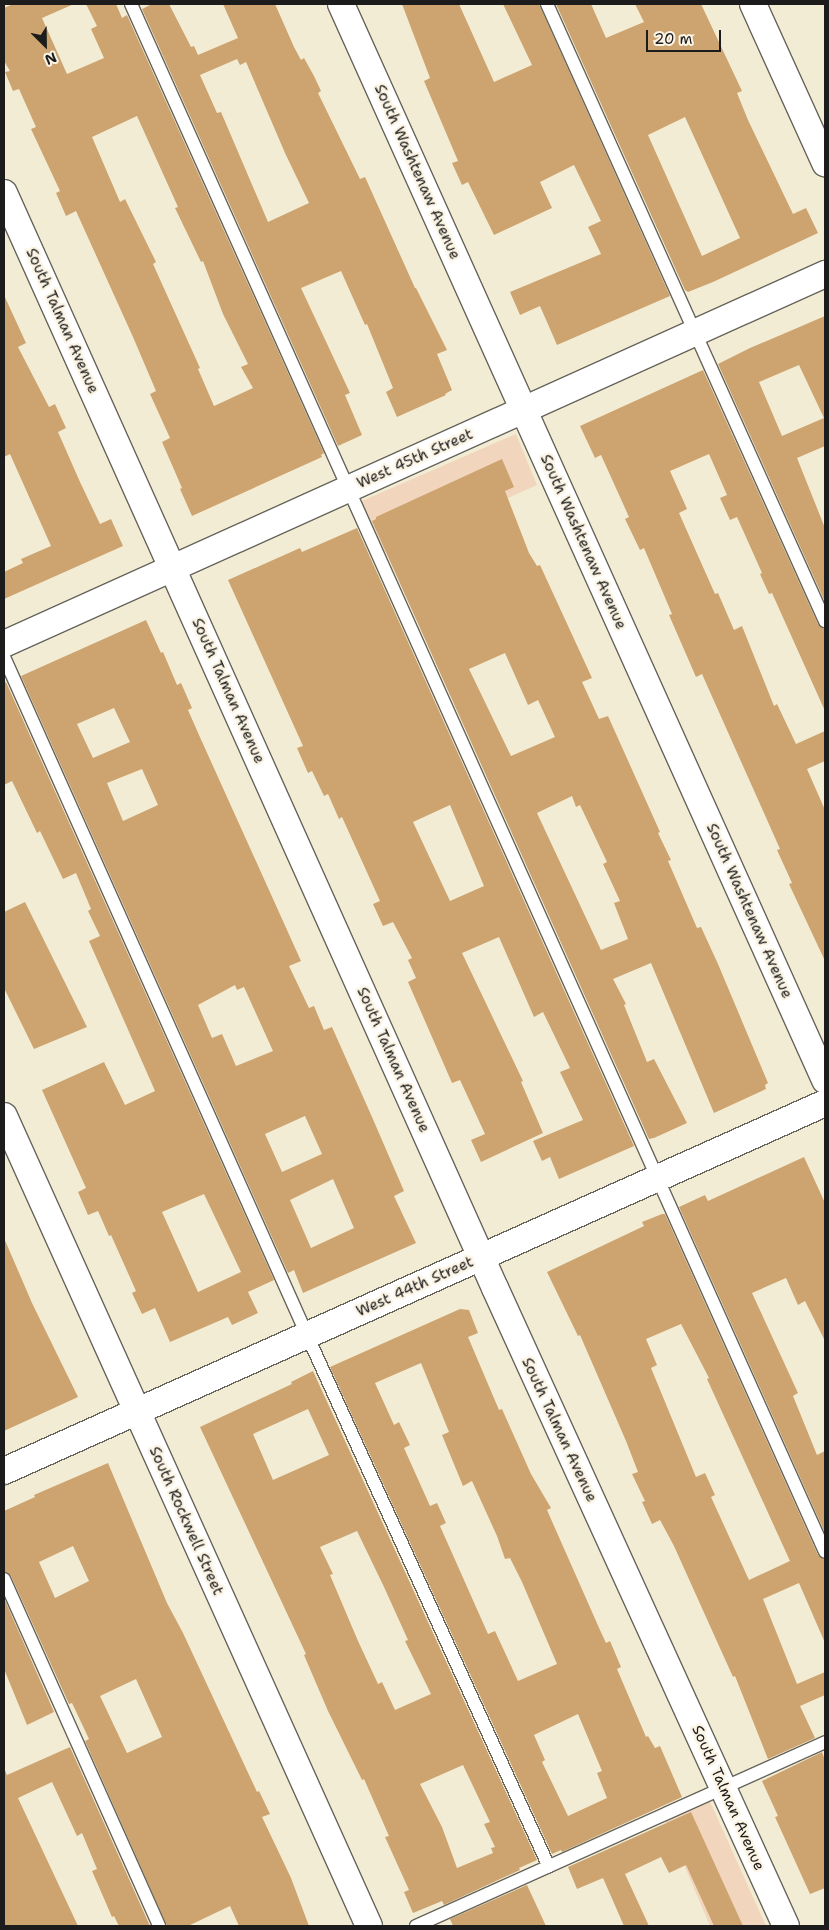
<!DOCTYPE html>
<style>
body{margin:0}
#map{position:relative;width:829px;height:1930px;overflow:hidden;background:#f3ecd4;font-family:"Shantell Sans",sans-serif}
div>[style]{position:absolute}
.built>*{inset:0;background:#f1d5bd}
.building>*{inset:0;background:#cda46f}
.roads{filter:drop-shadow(1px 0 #67655c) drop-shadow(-1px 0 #67655c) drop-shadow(0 1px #67655c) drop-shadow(0 -1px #67655c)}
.service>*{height:12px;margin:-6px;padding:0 6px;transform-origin:6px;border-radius:6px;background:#fff}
.minor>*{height:26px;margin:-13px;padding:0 13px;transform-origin:13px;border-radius:13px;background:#fff}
span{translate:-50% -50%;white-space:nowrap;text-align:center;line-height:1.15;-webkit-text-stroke:5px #fcf5e5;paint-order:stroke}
.street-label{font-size:15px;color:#1c1c1c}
.frame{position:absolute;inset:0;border:5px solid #1c1c1c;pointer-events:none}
.north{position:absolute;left:20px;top:20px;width:50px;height:50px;-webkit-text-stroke:4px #fcf5e5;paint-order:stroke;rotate:157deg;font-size:14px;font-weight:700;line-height:20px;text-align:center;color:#1c1c1c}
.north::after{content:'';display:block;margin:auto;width:18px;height:22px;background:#1c1c1c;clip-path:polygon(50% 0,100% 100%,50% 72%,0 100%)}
.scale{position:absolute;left:646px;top:30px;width:75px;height:22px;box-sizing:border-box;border:2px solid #1c1c1c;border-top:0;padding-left:6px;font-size:15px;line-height:18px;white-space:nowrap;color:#1c1c1c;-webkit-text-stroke:4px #fcf5e5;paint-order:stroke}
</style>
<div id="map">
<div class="built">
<i style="clip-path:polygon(516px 434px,537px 485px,378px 556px,355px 504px)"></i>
<i style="clip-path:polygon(707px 1795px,766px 1926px,710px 1926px,663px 1815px)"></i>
</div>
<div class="building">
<i style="clip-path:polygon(evenodd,13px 4px,74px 4px,42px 18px,67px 74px,104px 58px,91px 29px,97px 26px,86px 4px,116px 4px,122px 18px,127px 15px,324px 453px,321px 455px,322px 457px,192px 516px,180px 489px,182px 488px,162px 442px,170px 438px,150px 394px,156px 391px,133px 337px,76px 211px,66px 216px,56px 193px,60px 191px,31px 129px,36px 127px,19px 89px,13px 91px,5px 72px,10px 71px,4px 61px,4px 8px,13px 4px,137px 116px,178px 207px,175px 208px,201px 262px,203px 261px,223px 314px,248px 364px,241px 367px,253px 388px,214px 406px,198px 369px,200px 368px,153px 264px,156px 262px,125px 199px,120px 202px,92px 137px,137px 116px)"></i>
<i style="clip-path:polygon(evenodd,152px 4px,169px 4px,191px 47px,194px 46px,198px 55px,238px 38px,223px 4px,275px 4px,294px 47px,301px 60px,304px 58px,314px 76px,321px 91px,318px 93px,360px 179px,365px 177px,415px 288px,416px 288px,447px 350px,437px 354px,452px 390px,445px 394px,446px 395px,397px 417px,386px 392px,393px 388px,367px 324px,365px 325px,341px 271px,301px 288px,350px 393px,345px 395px,362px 435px,338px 446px,142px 9px,152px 4px,237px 59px,240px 65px,246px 62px,285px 153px,309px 203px,268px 222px,221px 112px,217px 113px,200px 75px,237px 59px)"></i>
<i style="clip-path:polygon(402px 4px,459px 4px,494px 82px,532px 65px,503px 4px,539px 4px,670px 296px,557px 345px,540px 306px,520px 315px,510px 292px,601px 254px,588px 227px,601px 221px,574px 165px,540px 182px,552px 208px,494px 235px,468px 182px,462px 185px,452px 163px,458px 161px,424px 81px,430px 78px)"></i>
<i style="clip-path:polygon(evenodd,556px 4px,591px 4px,606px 38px,644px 22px,635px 4px,701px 4px,742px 91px,737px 93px,748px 120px,793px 214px,806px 208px,818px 233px,713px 282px,688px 292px,685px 290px,556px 4px,685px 117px,740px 238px,702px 256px,648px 135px,685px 117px)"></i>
<i style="clip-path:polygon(4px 295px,26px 343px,18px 347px,49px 407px,55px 404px,66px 428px,58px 432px,80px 482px,100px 524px,111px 519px,123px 546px,4px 599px,4px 572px,23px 563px,21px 559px,51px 546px,10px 454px,4px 457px)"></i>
<i style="clip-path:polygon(evenodd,825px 316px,825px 446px,797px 458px,825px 528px,825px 602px,718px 364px,750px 348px,825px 316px,799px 365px,824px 418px,782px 436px,759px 382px,799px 365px)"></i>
<i style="clip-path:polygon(703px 370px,818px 624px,825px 629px,825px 711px,772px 593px,769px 594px,760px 574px,762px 573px,737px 517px,730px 520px,720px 498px,727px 495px,709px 454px,670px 471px,687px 509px,679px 513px,715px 594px,718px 593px,734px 630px,742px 626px,774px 706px,777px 704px,796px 744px,825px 731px,825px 761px,807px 769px,825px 810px,825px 961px,789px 884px,792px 883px,777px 850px,780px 849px,702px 674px,696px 677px,669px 615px,672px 614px,644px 548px,640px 550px,625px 519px,629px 517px,601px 455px,595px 458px,580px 426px)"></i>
<i style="clip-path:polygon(evenodd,502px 459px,514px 487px,505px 491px,529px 553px,537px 566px,540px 565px,592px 678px,582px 682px,599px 719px,608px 716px,660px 832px,658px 833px,671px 860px,668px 861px,697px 928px,701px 927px,718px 964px,768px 1083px,765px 1085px,766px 1089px,714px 1113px,651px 963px,613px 979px,626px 1004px,624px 1005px,647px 1062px,654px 1059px,687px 1123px,654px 1138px,649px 1139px,372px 521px,376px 519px,376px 517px,502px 459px,505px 653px,528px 705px,538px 700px,555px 737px,511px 756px,469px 669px,505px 653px,502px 459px,572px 796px,576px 807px,580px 805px,607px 862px,603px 864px,620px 901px,614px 903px,628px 939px,601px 950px,537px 813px,572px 796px)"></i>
<i style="clip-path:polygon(evenodd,357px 528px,634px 1146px,559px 1179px,550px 1157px,542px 1161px,533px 1141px,583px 1120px,560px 1072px,570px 1068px,543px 1012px,534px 1017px,499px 937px,462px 953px,523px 1081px,521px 1082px,543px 1133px,481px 1162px,471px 1140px,485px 1134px,460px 1080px,452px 1083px,408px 982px,416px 978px,408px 960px,412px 958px,393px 922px,383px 926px,373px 904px,380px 901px,342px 817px,339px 819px,328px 794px,324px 796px,312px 771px,308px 773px,297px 748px,303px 746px,228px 580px,300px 548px,302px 552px,357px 528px,450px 805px,484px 886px,450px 901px,413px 822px,450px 805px)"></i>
<i style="clip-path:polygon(evenodd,146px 620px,161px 653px,163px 652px,177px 685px,181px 683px,192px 708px,188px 710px,199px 735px,301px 961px,289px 966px,309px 1008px,314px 1006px,324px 1030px,332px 1027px,372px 1117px,404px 1191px,394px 1196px,416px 1243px,303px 1293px,294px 1270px,288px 1273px,21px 676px,146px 620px,114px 708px,130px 742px,93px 758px,77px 724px,114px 708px,146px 620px,142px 769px,158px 805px,123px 821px,107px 783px,142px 769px,146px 620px,235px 985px,237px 990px,244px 987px,273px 1051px,236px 1066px,222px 1034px,212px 1038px,198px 1005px,235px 985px,146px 620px,305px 1116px,322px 1154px,282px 1172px,265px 1134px,305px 1116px,146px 620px,333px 1179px,354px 1228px,311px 1248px,290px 1200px,333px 1179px)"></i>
<i style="clip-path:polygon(evenodd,6px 682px,274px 1280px,248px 1292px,258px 1313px,232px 1325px,228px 1317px,170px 1342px,155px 1308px,142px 1314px,132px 1293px,136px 1291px,111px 1235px,109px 1236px,98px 1211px,88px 1215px,78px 1192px,86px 1188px,42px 1090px,104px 1062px,125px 1105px,155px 1091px,89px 941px,100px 936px,88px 911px,91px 909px,76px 873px,63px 879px,40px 831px,37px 833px,12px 781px,4px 785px,4px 683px,6px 682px,204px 1194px,241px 1272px,198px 1292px,162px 1212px,204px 1194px)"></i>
<i style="clip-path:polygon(25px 902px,87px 1027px,34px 1049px,4px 988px,4px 912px)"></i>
<i style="clip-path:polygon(804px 1157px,825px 1203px,825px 1341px,805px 1301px,798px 1305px,786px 1278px,752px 1293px,798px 1393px,793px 1396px,817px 1455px,825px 1451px,825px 1533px,679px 1207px,705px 1195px,708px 1201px)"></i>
<i style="clip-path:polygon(evenodd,662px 1214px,665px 1214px,818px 1555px,825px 1560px,825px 1643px,799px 1583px,763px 1599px,797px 1684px,825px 1672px,825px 1695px,800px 1706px,815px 1738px,768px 1759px,735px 1676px,733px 1677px,674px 1546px,660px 1520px,652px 1524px,642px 1502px,645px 1501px,632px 1474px,638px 1472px,626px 1441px,580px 1335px,578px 1336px,547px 1272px,644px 1226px,642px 1222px,662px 1214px,681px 1324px,709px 1378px,707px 1379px,790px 1561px,749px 1580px,711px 1497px,715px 1495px,705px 1473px,696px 1477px,651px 1368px,657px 1365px,646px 1339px,681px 1324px)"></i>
<i style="clip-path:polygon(4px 1238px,32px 1303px,78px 1397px,4px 1431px)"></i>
<i style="clip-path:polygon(evenodd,460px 1309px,469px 1310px,478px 1333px,468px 1337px,499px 1410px,502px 1409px,531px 1474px,551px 1508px,547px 1510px,600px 1630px,606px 1643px,610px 1641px,621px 1667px,617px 1669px,646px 1737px,648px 1736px,655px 1748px,660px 1746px,682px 1797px,562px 1852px,561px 1850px,552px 1854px,330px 1367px,460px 1309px,421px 1363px,449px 1432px,442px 1435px,463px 1486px,472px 1481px,497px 1536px,505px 1559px,510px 1558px,522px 1582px,557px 1664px,518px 1681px,495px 1631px,488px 1634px,440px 1526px,446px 1523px,437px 1503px,430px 1506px,404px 1448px,410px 1445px,399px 1422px,394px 1425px,375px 1383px,421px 1363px,460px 1309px,578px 1714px,602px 1771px,597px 1773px,607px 1798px,568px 1816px,542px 1762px,545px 1760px,534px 1735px,578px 1714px)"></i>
<i style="clip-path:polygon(evenodd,313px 1371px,537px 1860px,519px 1868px,520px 1870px,444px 1905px,442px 1901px,413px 1913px,404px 1892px,409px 1890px,385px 1837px,389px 1836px,364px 1779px,362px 1780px,328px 1711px,304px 1655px,306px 1654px,200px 1427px,292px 1384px,291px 1382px,313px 1371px,308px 1409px,329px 1455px,273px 1480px,253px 1434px,308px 1409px,313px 1371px,357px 1531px,384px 1587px,408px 1640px,405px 1641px,431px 1694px,395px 1710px,382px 1682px,378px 1684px,358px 1641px,330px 1575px,333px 1574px,320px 1547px,357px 1531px,313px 1371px,463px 1765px,490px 1822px,484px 1824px,495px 1847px,491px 1848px,493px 1853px,457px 1868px,442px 1827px,420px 1784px,463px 1765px)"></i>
<i style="clip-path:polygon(evenodd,108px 1463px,167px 1603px,183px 1633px,257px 1792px,259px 1791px,270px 1814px,262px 1817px,291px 1878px,309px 1926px,239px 1926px,230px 1906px,188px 1926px,167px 1926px,85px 1741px,89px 1739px,72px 1703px,69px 1704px,11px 1576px,4px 1571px,4px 1511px,35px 1497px,34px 1495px,108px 1463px,73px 1546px,89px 1581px,55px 1598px,39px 1562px,73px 1546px,108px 1463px,136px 1679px,162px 1737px,127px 1753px,100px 1696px,136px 1679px)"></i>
<i style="clip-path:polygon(4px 1598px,54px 1712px,27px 1725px,4px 1669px)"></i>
<i style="clip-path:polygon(70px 1747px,150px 1926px,119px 1926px,114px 1916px,112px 1917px,92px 1871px,97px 1869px,82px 1833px,77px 1836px,52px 1782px,18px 1798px,78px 1926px,4px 1926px,4px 1768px,7px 1775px)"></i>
<i style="clip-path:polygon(822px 1752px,825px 1760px,825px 1888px,810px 1894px,775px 1817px,778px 1816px,762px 1781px)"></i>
<i style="clip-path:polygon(691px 1812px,743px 1926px,714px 1926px,686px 1865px,669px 1873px,661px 1857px,625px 1874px,649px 1926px,624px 1926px,603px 1878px,577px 1889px,568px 1867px)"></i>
<i style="clip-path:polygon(527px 1885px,546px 1926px,453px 1926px,450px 1919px)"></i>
</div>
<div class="roads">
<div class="service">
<i style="left:131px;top:4px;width:1696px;rotate:65.85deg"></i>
<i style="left:547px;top:4px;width:677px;rotate:65.75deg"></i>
<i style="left:4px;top:657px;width:743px;rotate:65.92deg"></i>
<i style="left:307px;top:1335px;width:584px;rotate:65.54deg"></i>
<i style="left:4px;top:1579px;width:380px;rotate:65.9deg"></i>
<i style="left:416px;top:1926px;width:448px;rotate:-24.2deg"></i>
</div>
<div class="minor">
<i style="left:341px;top:4px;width:1180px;rotate:65.78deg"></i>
<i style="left:753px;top:4px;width:175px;rotate:65.6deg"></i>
<i style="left:4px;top:193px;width:1200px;rotate:65.85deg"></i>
<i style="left:495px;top:1288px;width:701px;rotate:65.48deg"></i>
<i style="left:4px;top:644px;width:901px;rotate:-24.26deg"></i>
<i style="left:4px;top:1116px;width:888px;rotate:65.74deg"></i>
<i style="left:4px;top:1471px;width:900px;rotate:-24.14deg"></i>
</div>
</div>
<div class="street-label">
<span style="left:417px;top:172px;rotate:66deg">South Washtenaw Avenue</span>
<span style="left:62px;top:321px;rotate:66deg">South Talman Avenue</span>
<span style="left:415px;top:459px;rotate:-24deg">West 45th Street</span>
<span style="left:583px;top:542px;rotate:66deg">South Washtenaw Avenue</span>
<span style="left:228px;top:691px;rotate:66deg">South Talman Avenue</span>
<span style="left:749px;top:911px;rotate:66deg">South Washtenaw Avenue</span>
<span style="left:393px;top:1060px;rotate:66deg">South Talman Avenue</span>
<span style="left:415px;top:1287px;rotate:-24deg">West 44th Street</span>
<span style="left:559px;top:1430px;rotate:65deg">South Talman Avenue</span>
<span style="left:186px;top:1521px;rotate:66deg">South Rockwell Street</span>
<span style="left:728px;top:1798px;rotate:66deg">South Talman Avenue</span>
</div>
<div class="frame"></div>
<div class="north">N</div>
<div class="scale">20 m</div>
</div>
